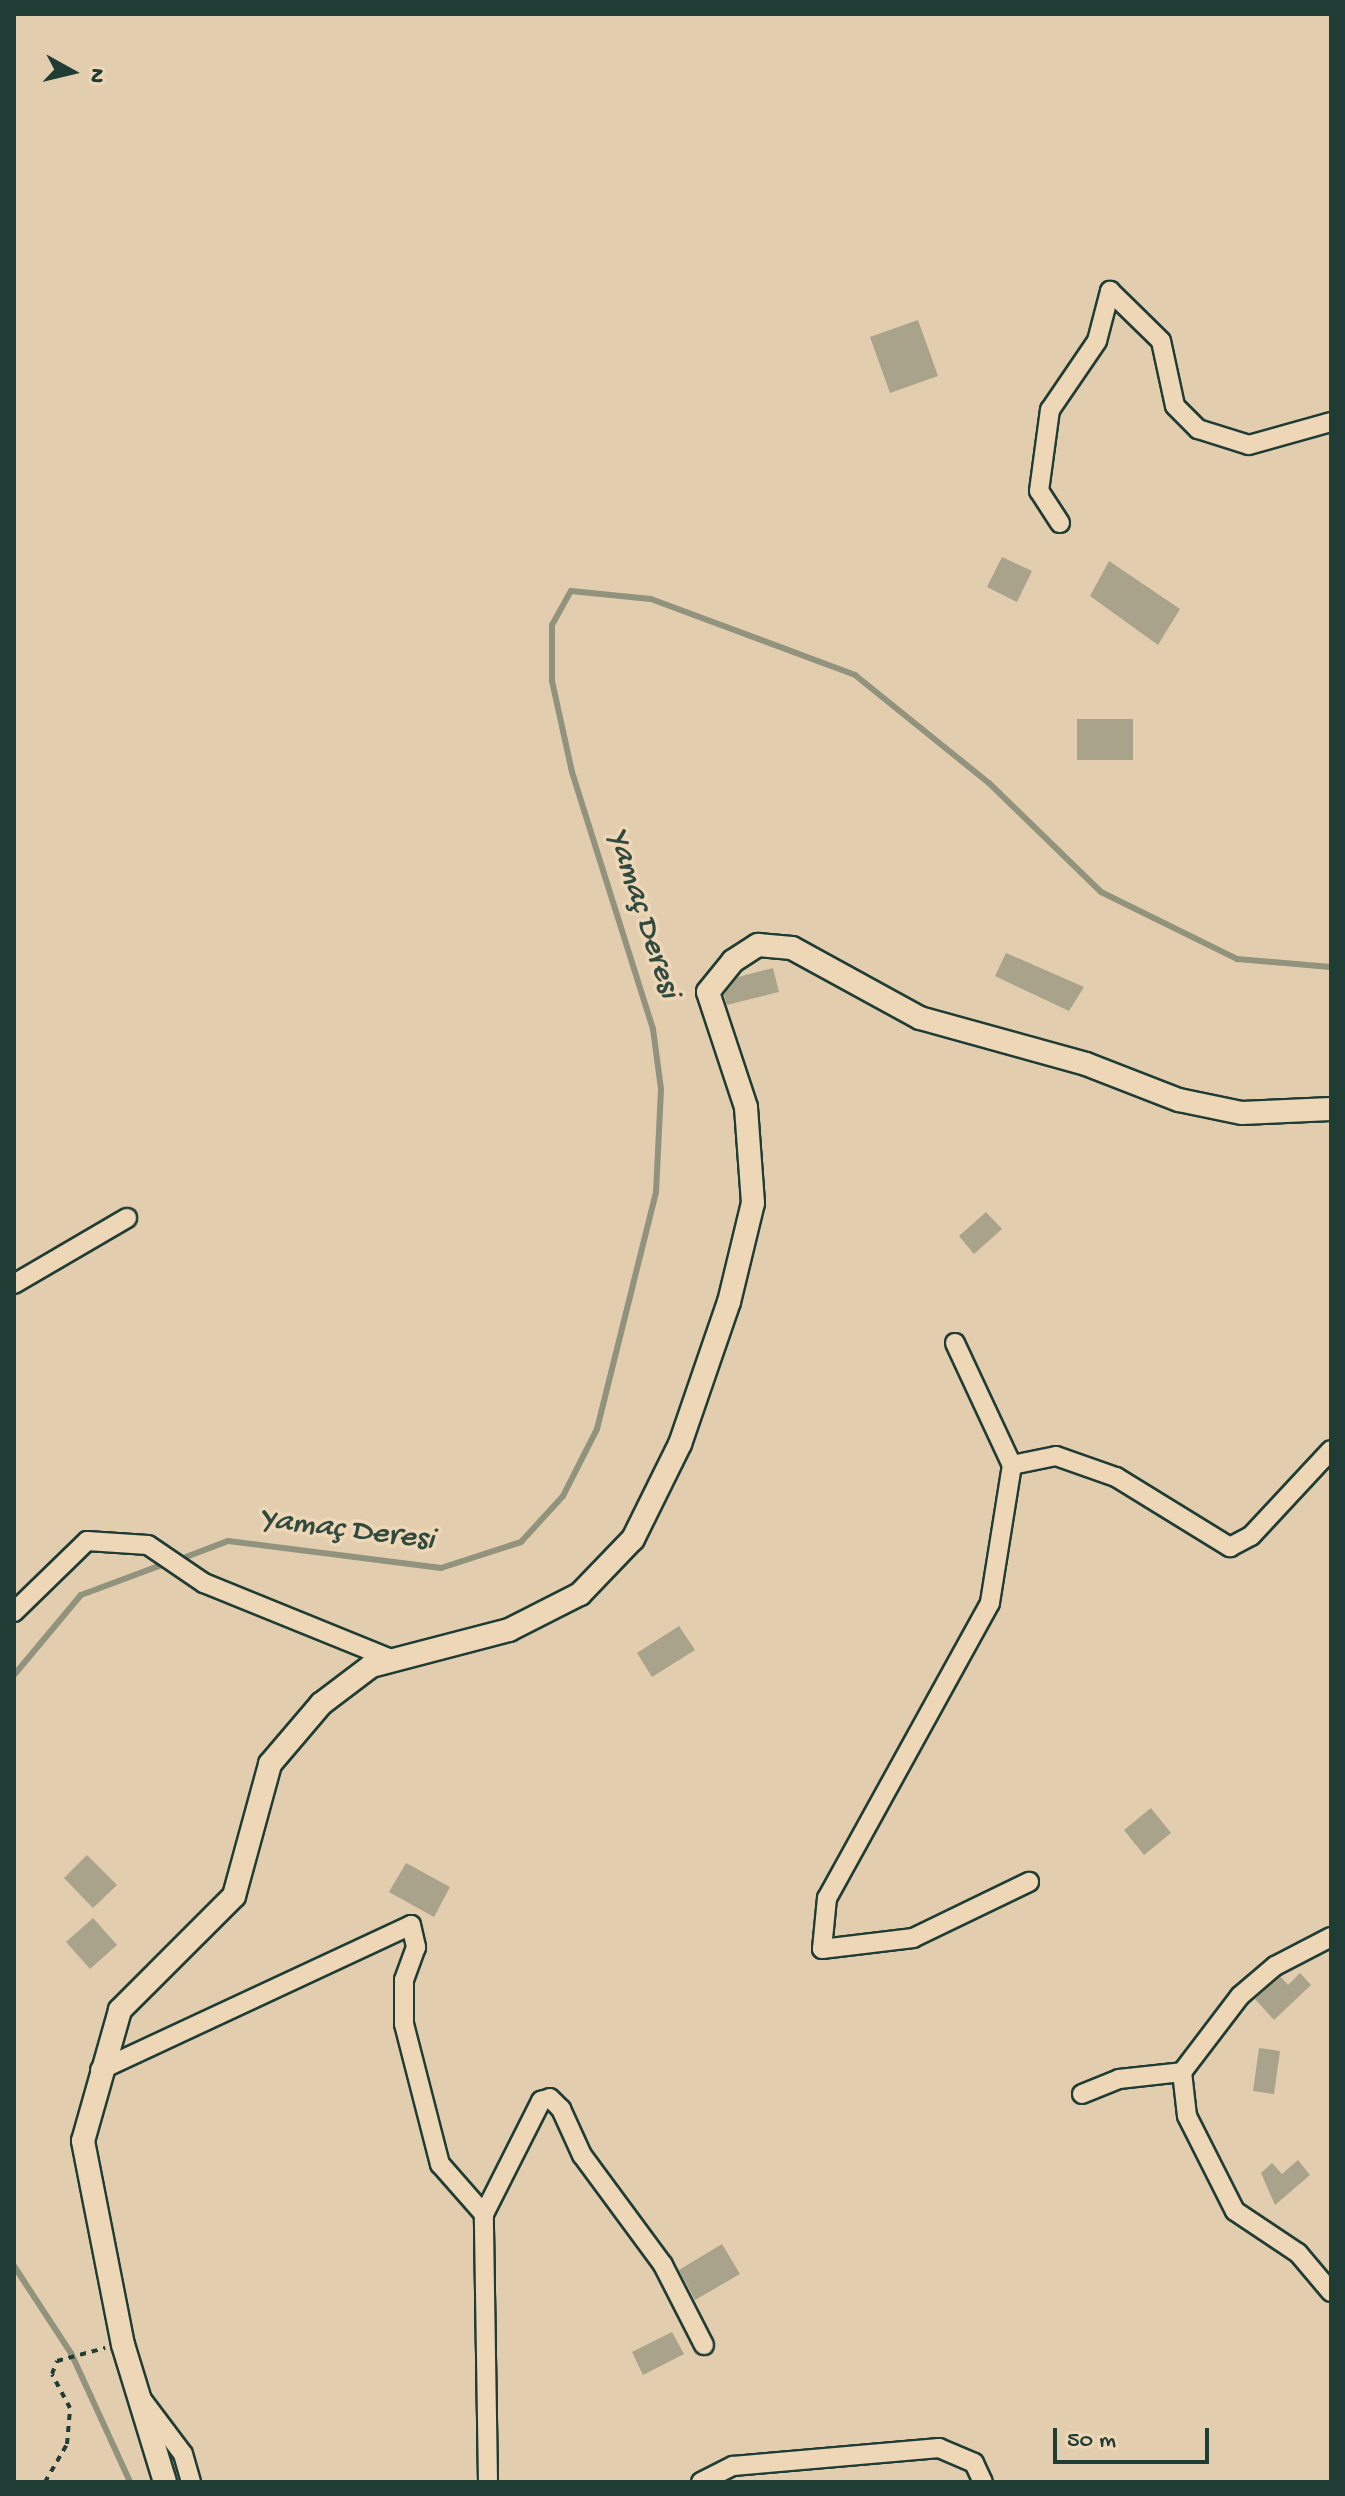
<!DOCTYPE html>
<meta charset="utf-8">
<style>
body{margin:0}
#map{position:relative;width:1345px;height:2496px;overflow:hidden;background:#e2ceaf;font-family:"Gochi Hand",sans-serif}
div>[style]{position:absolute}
.stream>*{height:6px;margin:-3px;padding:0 3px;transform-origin:3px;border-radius:3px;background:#92937d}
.building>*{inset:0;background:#a8a38a}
.path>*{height:4px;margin-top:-2px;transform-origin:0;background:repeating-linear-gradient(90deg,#1f3d34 0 6px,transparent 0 12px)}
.roads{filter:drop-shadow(2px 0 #1f3d34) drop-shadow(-2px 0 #1f3d34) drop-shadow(0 2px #1f3d34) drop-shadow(0 -2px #1f3d34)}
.minor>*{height:18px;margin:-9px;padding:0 9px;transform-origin:9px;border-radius:9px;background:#eed7b7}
.tertiary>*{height:22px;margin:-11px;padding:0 11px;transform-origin:11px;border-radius:11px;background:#eed7b7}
span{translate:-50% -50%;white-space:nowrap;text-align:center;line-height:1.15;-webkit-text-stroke:7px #eed7b7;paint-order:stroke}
.water-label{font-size:32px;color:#304a3f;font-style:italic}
.frame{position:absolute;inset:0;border:16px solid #1f3d34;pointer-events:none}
.north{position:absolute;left:32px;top:32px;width:80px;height:80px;-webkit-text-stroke:6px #eed7b7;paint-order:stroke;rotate:98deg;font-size:22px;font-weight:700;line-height:32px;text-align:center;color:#1f3d34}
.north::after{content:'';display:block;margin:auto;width:28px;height:36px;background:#1f3d34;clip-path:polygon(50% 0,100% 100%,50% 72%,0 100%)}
.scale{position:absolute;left:1053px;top:2428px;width:156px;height:36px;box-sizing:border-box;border:4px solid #1f3d34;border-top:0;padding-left:10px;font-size:24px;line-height:28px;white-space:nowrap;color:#1f3d34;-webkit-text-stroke:6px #eed7b7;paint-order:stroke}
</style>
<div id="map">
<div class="stream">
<i style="left:178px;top:1560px;width:53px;rotate:-20.8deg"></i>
<i style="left:228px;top:1541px;width:215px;rotate:7.2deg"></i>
<i style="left:441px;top:1568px;width:84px;rotate:-18deg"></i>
<i style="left:521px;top:1542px;width:62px;rotate:-47.6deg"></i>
<i style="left:563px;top:1496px;width:75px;rotate:-63.1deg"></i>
<i style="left:597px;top:1429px;width:244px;rotate:-76deg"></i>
<i style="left:656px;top:1192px;width:103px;rotate:-87.2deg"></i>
<i style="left:661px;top:1089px;width:61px;rotate:-97.6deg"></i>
<i style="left:653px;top:1029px;width:269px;rotate:-107.5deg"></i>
<i style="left:572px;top:772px;width:93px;rotate:-102.4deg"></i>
<i style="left:552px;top:681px;width:56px;rotate:-90deg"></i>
<i style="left:552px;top:625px;width:39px;rotate:-61deg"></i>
<i style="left:571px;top:591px;width:80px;rotate:5.7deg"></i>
<i style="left:651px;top:599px;width:218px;rotate:20.4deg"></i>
<i style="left:855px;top:675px;width:172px;rotate:38.9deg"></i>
<i style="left:989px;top:783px;width:156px;rotate:44.2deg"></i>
<i style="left:1101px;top:892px;width:152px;rotate:26.2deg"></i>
<i style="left:1237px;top:959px;width:94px;rotate:4.9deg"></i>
<i style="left:14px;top:1675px;width:104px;rotate:-50.1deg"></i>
<i style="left:81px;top:1595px;width:92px;rotate:-20.4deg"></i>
<i style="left:14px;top:2266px;width:104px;rotate:56.8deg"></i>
<i style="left:71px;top:2353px;width:142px;rotate:65.4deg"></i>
</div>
<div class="building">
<i style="clip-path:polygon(918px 320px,938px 376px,890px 393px,870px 337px)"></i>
<i style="clip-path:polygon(1002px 557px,1032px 571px,1017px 602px,987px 587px)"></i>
<i style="clip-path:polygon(1109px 561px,1180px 609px,1158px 645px,1090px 596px)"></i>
<i style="clip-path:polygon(1077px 719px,1133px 719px,1133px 760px,1077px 760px)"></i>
<i style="clip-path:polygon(1006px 953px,1084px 987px,1069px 1011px,995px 976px)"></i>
<i style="clip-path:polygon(773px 968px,779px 992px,727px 1005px,724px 995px,738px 977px)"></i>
<i style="clip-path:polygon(986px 1212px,1002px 1229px,974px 1254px,959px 1236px)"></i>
<i style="clip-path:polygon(679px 1626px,695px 1650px,652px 1677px,637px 1653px)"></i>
<i style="clip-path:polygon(1151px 1808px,1171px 1833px,1144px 1855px,1124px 1830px)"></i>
<i style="clip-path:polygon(87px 1855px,117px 1885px,93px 1908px,64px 1878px)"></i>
<i style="clip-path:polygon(406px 1863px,450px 1887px,434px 1917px,389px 1892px)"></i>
<i style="clip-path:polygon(93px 1918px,117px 1945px,90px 1969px,66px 1942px)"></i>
<i style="clip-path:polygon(1300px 1973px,1311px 1985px,1274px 2020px,1255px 1999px,1281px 1977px,1288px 1985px)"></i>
<i style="clip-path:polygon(1259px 2048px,1280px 2051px,1274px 2094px,1253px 2091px)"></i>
<i style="clip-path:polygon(1298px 2160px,1310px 2175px,1275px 2205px,1261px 2173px,1272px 2163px,1282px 2174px)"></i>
<i style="clip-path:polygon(722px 2244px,740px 2274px,695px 2300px,679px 2270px)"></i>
<i style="clip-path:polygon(672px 2332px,684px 2354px,643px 2375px,632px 2352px)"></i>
</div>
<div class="path">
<i style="left:45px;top:2482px;width:44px;rotate:-59.9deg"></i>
<i style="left:67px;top:2444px;width:36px;rotate:-85deg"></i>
<i style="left:70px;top:2408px;width:38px;rotate:-118deg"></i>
<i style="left:52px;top:2374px;width:14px;rotate:-69deg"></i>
<i style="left:57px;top:2361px;width:50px;rotate:-15.2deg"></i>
</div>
<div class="roads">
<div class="minor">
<i style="left:1060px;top:523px;width:38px;rotate:-123deg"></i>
<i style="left:1039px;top:491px;width:82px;rotate:-82.3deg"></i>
<i style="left:1050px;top:410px;width:83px;rotate:-55.7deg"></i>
<i style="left:1097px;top:341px;width:52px;rotate:-75.4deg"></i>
<i style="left:1110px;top:291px;width:71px;rotate:44.4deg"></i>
<i style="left:1161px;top:341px;width:66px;rotate:77.8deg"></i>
<i style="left:1175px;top:406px;width:33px;rotate:45deg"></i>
<i style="left:1198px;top:429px;width:53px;rotate:17.4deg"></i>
<i style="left:1249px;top:445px;width:85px;rotate:-15.7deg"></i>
<i style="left:14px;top:1284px;width:131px;rotate:-30.3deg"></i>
<i style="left:955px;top:1343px;width:135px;rotate:65deg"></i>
<i style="left:1012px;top:1465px;width:140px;rotate:99.1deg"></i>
<i style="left:990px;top:1603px;width:337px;rotate:118.9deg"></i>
<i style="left:827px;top:1898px;width:51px;rotate:95.6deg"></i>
<i style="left:822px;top:1949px;width:92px;rotate:-6.9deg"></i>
<i style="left:913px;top:1938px;width:129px;rotate:-25.8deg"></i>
<i style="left:1012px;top:1465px;width:45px;rotate:-11.6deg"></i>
<i style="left:1056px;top:1456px;width:64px;rotate:19.3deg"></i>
<i style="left:1116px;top:1477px;width:134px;rotate:31.6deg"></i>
<i style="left:1230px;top:1547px;width:24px;rotate:-28deg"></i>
<i style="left:1251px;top:1536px;width:117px;rotate:-47.1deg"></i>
<i style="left:14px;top:1612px;width:102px;rotate:-44.2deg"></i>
<i style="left:87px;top:1541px;width:61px;rotate:3.8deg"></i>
<i style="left:148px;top:1545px;width:68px;rotate:34.2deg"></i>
<i style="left:204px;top:1583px;width:207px;rotate:22.1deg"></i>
<i style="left:1331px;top:1937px;width:63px;rotate:152.6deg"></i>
<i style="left:1275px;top:1966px;width:46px;rotate:139.4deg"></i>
<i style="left:1240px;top:1996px;width:96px;rotate:127.3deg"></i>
<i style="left:1182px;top:2072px;width:44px;rotate:83.5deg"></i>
<i style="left:1187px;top:2116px;width:106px;rotate:63.2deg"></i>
<i style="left:1235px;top:2211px;width:76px;rotate:33.7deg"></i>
<i style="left:1298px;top:2253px;width:51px;rotate:49.8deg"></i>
<i style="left:100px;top:2070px;width:343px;rotate:-25deg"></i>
<i style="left:411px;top:1925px;width:23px;rotate:77deg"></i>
<i style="left:416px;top:1947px;width:35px;rotate:110deg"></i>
<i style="left:404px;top:1980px;width:44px;rotate:90deg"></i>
<i style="left:404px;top:2024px;width:145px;rotate:75.6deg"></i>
<i style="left:440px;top:2164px;width:67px;rotate:48.7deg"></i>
<i style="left:1082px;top:2094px;width:40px;rotate:-22deg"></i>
<i style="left:1119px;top:2079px;width:63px;rotate:-6.3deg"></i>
<i style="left:140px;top:2397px;width:71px;rotate:53deg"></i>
<i style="left:183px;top:2454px;width:29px;rotate:74deg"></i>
<i style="left:488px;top:2482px;width:268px;rotate:-90.9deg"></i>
<i style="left:484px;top:2214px;width:127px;rotate:-63.2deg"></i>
<i style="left:541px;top:2101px;width:9px;rotate:-18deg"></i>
<i style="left:550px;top:2098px;width:16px;rotate:45deg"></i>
<i style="left:561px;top:2109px;width:51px;rotate:65.5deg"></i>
<i style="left:582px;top:2155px;width:137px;rotate:53.6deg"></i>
<i style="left:663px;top:2265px;width:90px;rotate:62.9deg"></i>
<i style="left:701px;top:2482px;width:36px;rotate:-27deg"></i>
<i style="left:733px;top:2466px;width:207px;rotate:-5deg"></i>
<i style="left:939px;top:2448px;width:38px;rotate:23deg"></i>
<i style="left:974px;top:2463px;width:21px;rotate:65deg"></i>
</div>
<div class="tertiary">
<i style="left:165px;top:2482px;width:143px;rotate:-107deg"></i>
<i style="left:123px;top:2345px;width:208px;rotate:-101.1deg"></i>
<i style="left:83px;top:2141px;width:136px;rotate:-74.2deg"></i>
<i style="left:120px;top:2010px;width:161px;rotate:-45deg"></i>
<i style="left:234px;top:1896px;width:137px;rotate:-74.7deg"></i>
<i style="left:270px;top:1764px;width:79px;rotate:-49.6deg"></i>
<i style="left:321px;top:1704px;width:63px;rotate:-37.2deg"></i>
<i style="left:371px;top:1666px;width:143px;rotate:-14.6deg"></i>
<i style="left:509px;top:1630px;width:80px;rotate:-26.9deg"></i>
<i style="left:580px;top:1594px;width:76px;rotate:-46.1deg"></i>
<i style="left:633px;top:1539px;width:106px;rotate:-63.7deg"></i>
<i style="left:680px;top:1444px;width:150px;rotate:-71deg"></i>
<i style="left:729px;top:1302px;width:102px;rotate:-76.4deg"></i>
<i style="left:753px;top:1203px;width:96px;rotate:-94.2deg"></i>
<i style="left:746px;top:1107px;width:121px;rotate:-108.3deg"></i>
<i style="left:708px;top:992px;width:40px;rotate:-51deg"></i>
<i style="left:733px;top:961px;width:30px;rotate:-33deg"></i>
<i style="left:758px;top:945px;width:34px;rotate:5deg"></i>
<i style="left:792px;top:948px;width:146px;rotate:28.7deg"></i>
<i style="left:920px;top:1018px;width:172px;rotate:15.5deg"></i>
<i style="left:1086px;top:1064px;width:100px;rotate:21.2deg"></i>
<i style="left:1179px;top:1100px;width:64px;rotate:11.7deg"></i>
<i style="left:1242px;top:1113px;width:89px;rotate:-2.6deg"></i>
</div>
</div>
<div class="water-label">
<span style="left:642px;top:914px;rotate:72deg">Yamaç Deresi</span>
<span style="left:347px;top:1531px;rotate:7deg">Yamaç Deresi</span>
</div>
<div class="frame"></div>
<div class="north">N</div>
<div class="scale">50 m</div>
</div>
